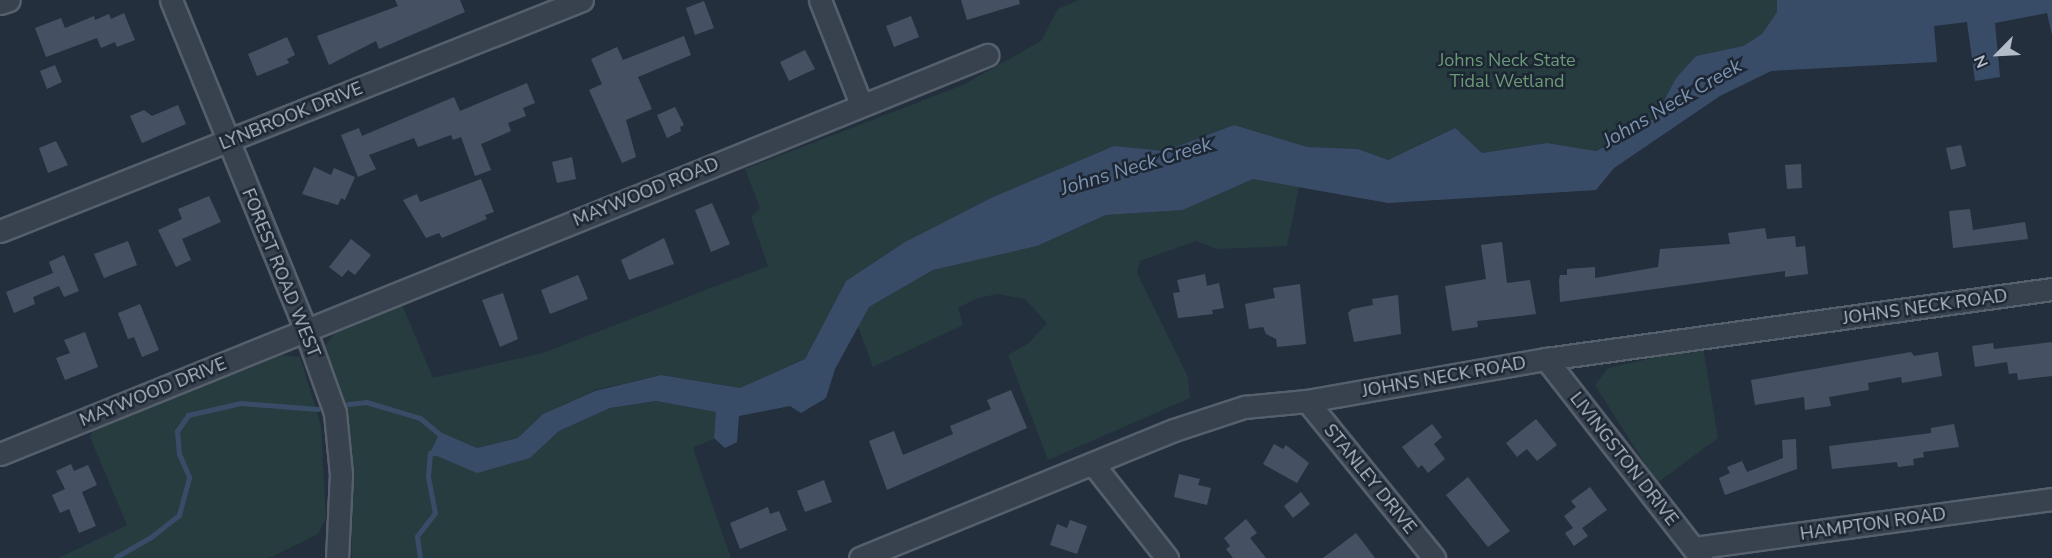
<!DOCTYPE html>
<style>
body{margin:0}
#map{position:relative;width:2052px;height:558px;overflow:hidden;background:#242f3e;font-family:"Nunito Sans",sans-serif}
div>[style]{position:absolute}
.green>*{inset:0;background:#263c3f}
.water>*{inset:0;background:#394c67}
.stream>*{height:5px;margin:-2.5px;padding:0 2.5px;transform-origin:2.5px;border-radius:2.5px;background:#394c67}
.building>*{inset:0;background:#455162}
.roads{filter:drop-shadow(2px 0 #565f6c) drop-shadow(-2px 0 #565f6c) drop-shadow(0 2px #565f6c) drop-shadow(0 -2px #565f6c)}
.street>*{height:21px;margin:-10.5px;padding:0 10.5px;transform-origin:10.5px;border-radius:10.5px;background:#38414e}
span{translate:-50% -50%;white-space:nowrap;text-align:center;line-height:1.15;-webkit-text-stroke:5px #1d2633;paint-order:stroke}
.park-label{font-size:18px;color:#6b9a76}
.street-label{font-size:18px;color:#b4bcc9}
.water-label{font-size:20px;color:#7c92b1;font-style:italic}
.north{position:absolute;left:1968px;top:24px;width:60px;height:60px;-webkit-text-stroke:4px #1d2633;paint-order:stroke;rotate:246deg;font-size:16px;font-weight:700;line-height:24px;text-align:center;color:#b4bcc9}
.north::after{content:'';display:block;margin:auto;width:21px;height:27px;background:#b4bcc9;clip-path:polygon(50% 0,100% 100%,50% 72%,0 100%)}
</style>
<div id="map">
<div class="green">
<i style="clip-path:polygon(1079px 0,1777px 0,1777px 12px,1762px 34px,1743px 46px,1696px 56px,1676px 78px,1655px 118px,1595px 151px,1547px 143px,1482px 153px,1454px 128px,1388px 160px,1358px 149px,1307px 147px,1234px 125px,1165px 151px,1114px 146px,993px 197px,905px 242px,846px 281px,805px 359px,740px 388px,661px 375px,595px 390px,543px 414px,519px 438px,477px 448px,440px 432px,431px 453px,530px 458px,559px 431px,610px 408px,656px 401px,717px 412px,714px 439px,694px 447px,694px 452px,731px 558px,352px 558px,349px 431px,325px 346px,334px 334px,402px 305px,433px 378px,543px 353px,768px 266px,751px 217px,760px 208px,745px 169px,963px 85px,1041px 41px,1058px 9px)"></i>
<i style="clip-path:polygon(1253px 179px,1299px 187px,1287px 246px,1217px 249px,1196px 241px,1140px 261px,1137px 273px,1188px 377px,1190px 398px,1048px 460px,1008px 355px,1029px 343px,1047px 323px,1025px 299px,998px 294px,977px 298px,958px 308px,963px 325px,873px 367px,857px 324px,869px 307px,933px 270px,1037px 246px,1107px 215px,1183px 210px)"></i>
<i style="clip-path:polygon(1703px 347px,1718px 438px,1657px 483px,1595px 385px,1608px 368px)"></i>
<i style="clip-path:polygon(282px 355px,300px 357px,321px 426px,326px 518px,318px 534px,269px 558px,59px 558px,127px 525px,90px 437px,92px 431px)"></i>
</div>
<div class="water">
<i style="clip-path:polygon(1777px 0,2052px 0,2052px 35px,2047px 13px,1995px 23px,2000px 77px,1975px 81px,1967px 22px,1934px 26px,1937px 62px,1771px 71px,1720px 96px,1614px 168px,1596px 190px,1388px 203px,1253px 179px,1183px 210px,1106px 215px,1037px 246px,933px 270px,869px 307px,835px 369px,826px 398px,801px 413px,790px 406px,739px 416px,737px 442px,725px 448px,714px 438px,716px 412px,656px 401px,610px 408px,559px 431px,530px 458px,477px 473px,430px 453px,440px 432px,477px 448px,518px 438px,543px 414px,595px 391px,661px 375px,740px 388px,805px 359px,846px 281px,905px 242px,993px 197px,1114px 146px,1165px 151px,1234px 125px,1307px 147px,1358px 149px,1388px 160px,1455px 128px,1482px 153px,1547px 143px,1596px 151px,1655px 118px,1676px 78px,1696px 56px,1743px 46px,1762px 34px,1777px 12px)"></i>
</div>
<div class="stream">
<i style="left:348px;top:404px;width:18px;rotate:-6deg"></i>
<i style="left:366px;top:402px;width:56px;rotate:16.5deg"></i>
<i style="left:420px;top:418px;width:30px;rotate:40deg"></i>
<i style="left:116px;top:557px;width:40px;rotate:-29.7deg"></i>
<i style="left:151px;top:537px;width:36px;rotate:-38deg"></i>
<i style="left:179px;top:515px;width:39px;rotate:-75deg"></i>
<i style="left:189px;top:477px;width:25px;rotate:-113deg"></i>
<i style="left:179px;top:454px;width:23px;rotate:-95deg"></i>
<i style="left:177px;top:431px;width:19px;rotate:-55deg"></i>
<i style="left:188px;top:415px;width:54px;rotate:-12.8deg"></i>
<i style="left:241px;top:403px;width:77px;rotate:4.5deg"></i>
<i style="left:420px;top:558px;width:22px;rotate:-98deg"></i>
<i style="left:417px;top:536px;width:29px;rotate:-52deg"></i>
<i style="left:435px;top:513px;width:38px;rotate:-101deg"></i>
<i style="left:428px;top:476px;width:23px;rotate:-85deg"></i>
<i style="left:430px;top:453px;width:5px"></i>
</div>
<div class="building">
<i style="clip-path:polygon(395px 0,460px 0,465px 12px,379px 49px,376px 41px,329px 65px,317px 36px,398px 6px)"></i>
<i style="clip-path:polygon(961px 0,1019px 0,1020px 4px,967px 20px)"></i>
<i style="clip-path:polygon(704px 1px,714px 28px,695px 35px,686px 8px)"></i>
<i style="clip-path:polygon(124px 13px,135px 40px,117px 47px,115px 42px,101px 48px,97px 38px,46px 57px,35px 28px,61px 18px,65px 28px,94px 16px,95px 20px,109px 14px,111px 19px)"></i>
<i style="clip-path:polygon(911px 16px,919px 37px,894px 47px,886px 26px)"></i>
<i style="clip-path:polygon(684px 36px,691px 55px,638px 77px,652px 109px,626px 120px,636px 157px,622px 163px,589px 90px,602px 84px,591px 59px,617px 47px,623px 60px)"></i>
<i style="clip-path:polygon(287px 37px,295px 55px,287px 59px,289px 63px,257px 76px,248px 54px)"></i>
<i style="clip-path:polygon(805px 50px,815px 69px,789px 81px,780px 62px)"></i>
<i style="clip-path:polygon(55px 65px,62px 82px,47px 89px,40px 71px)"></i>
<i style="clip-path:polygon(527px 83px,535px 103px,523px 108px,526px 116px,508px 123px,511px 131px,481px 144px,491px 170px,475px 176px,461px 137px,453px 140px,451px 135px,418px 147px,414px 138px,369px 155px,376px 169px,358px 177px,341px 135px,359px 128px,362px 136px,454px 97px,460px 111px)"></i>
<i style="clip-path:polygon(178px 105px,186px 124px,142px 143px,130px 116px,144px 110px,152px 116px)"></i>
<i style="clip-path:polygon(675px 107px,684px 125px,680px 127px,681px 131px,667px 138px,657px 115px)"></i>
<i style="clip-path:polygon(56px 141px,68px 165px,48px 173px,39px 148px)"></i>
<i style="clip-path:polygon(1961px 145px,1966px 166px,1951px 170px,1946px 148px)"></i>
<i style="clip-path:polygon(572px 157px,576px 179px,557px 183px,552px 162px)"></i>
<i style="clip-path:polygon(1801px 164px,1802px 188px,1787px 189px,1785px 165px)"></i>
<i style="clip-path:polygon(314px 167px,331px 175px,334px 168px,355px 177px,345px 200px,341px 198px,338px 205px,302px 194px)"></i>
<i style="clip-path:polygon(481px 179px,494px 212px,485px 215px,487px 219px,442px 238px,439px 233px,426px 238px,403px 200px,417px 194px,420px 202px)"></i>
<i style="clip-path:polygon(209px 196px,221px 222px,182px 239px,191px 260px,176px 267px,158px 230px,182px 219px,178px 209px)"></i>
<i style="clip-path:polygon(712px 203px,730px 244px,711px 252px,695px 210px)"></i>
<i style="clip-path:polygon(1970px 209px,1973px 230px,2025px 222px,2028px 239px,1953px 248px,1949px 211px)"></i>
<i style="clip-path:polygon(1765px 228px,1767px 239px,1795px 236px,1796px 247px,1805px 246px,1808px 274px,1785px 277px,1785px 271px,1560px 302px,1559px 280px,1560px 275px,1567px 275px,1567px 269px,1595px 267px,1595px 278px,1658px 267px,1660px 249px,1730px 244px,1728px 233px)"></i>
<i style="clip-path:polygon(664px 238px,674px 264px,629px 280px,621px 260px)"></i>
<i style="clip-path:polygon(351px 239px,371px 255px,355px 275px,348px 270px,342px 277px,329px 267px)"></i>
<i style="clip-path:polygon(128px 241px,137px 265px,104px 278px,94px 254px)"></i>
<i style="clip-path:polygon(1502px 242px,1507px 283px,1530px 280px,1536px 314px,1477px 321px,1478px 327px,1452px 331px,1445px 286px,1486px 279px,1481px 245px)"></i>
<i style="clip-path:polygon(64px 255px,79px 291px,64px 297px,59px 286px,33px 297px,35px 304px,14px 313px,6px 292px,53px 273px,49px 262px)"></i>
<i style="clip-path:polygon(1205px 274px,1207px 286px,1219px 283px,1224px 308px,1212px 310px,1213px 314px,1178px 318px,1173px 293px,1180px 292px,1177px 280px)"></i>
<i style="clip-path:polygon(578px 275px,588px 299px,550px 314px,541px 290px)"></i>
<i style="clip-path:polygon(1300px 284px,1306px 344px,1277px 347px,1276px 339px,1266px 334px,1263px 327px,1249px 329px,1245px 304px,1275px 298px,1273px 288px)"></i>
<i style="clip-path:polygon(503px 293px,518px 339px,500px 347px,482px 300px)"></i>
<i style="clip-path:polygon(1398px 295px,1401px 334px,1354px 342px,1348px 313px,1352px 309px,1373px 305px,1372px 299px)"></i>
<i style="clip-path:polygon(140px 304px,159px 350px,142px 357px,134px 337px,128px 339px,118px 313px)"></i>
<i style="clip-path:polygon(85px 332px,98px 367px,65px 380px,56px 358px,70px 353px,64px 340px)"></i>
<i style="clip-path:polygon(2052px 342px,2052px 376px,2018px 380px,2017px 373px,2009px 374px,2007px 362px,1975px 367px,1972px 346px,1993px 343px,1994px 349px)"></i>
<i style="clip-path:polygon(1911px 352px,1914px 356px,1938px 352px,1942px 376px,1902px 383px,1901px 377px,1868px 383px,1869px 390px,1829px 397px,1831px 406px,1805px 410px,1804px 397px,1755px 405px,1751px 380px)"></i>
<i style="clip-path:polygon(1011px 390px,1027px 428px,887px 490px,869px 441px,894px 431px,903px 455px,953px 434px,950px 426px,991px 409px,987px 400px)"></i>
<i style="clip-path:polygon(1536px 419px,1557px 445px,1537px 461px,1527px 449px,1517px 457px,1506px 443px)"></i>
<i style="clip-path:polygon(1432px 424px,1442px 437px,1434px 444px,1445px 459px,1428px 473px,1422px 465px,1418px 468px,1402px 447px)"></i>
<i style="clip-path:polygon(1954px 424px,1959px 447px,1923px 452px,1924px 457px,1913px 459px,1914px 465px,1898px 467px,1897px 462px,1832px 469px,1829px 446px,1931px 433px,1931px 428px)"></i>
<i style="clip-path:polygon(1796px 439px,1797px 469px,1725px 495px,1719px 478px,1730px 473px,1727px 467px,1742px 461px,1747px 472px,1783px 458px,1782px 440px)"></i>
<i style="clip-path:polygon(1274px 444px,1283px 449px,1286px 445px,1309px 463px,1297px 483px,1263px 464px)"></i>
<i style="clip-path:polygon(71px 464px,74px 471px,88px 465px,97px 485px,82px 492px,96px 526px,79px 533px,69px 509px,60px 513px,52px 495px,65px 489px,56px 471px)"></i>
<i style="clip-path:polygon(1179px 474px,1200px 479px,1198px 485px,1211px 488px,1207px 505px,1174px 497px)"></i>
<i style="clip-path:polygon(1468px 477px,1510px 531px,1488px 547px,1446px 495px)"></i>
<i style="clip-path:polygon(824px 480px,832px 502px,805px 512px,797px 491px)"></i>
<i style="clip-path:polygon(1590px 487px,1607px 510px,1582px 528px,1588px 536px,1574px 546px,1565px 533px,1573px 528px,1564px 516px,1576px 507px,1571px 501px)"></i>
<i style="clip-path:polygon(1301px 492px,1310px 504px,1293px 518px,1284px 506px)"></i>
<i style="clip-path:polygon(768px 507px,770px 514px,779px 511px,787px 530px,740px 549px,730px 523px)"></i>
<i style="clip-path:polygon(1246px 519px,1257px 533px,1250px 538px,1266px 558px,1233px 558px,1226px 549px,1230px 546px,1224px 538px)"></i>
<i style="clip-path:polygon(1070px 520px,1087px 526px,1077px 554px,1050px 545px,1057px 524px,1067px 528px)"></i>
<i style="clip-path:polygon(1356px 533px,1375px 558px,1323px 558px)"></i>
</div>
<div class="roads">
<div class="street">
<i style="left:171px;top:0;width:355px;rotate:67.8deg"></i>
<i style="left:305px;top:329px;width:89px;rotate:70.3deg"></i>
<i style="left:335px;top:413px;width:61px;rotate:84.4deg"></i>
<i style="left:341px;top:474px;width:84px;rotate:92.7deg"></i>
<i style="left:820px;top:0;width:112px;rotate:68.5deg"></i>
<i style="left:0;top:3px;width:9px;rotate:-18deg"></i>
<i style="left:0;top:231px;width:626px;rotate:-21.65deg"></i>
<i style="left:1546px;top:359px;width:252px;rotate:52.1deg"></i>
<i style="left:1307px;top:401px;width:202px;rotate:51deg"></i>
<i style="left:0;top:454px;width:1065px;rotate:-22.01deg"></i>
<i style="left:1093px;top:464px;width:120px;rotate:51.8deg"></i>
<i style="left:1694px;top:548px;width:361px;rotate:-7.8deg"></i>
<i style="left:860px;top:558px;width:339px;rotate:-22.2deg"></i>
<i style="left:1174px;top:430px;width:74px;rotate:-18.2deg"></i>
<i style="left:1244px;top:407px;width:63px;rotate:-5.4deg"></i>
<i style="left:1307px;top:401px;width:243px;rotate:-10deg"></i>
<i style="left:1546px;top:359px;width:511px;rotate:-7.88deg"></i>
</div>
</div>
<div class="park-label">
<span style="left:1507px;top:71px">Johns Neck State<br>Tidal Wetland</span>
</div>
<div class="street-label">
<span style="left:291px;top:116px;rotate:-22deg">LYNBROOK DRIVE</span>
<span style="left:646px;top:192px;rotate:-22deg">MAYWOOD ROAD</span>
<span style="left:281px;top:273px;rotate:68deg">FOREST ROAD WEST</span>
<span style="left:1925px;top:307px;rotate:-8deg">JOHNS NECK ROAD</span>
<span style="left:1444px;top:377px;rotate:-10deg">JOHNS NECK ROAD</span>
<span style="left:153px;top:392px;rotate:-22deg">MAYWOOD DRIVE</span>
<span style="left:1624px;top:459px;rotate:52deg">LIVINGSTON DRIVE</span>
<span style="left:1370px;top:479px;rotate:51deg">STANLEY DRIVE</span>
<span style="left:1873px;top:524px;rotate:-8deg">HAMPTON ROAD</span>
</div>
<div class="water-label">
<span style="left:1672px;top:103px;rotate:-30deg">Johns Neck Creek</span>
<span style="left:1136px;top:166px;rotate:-17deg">Johns Neck Creek</span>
</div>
<div class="north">N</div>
</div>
